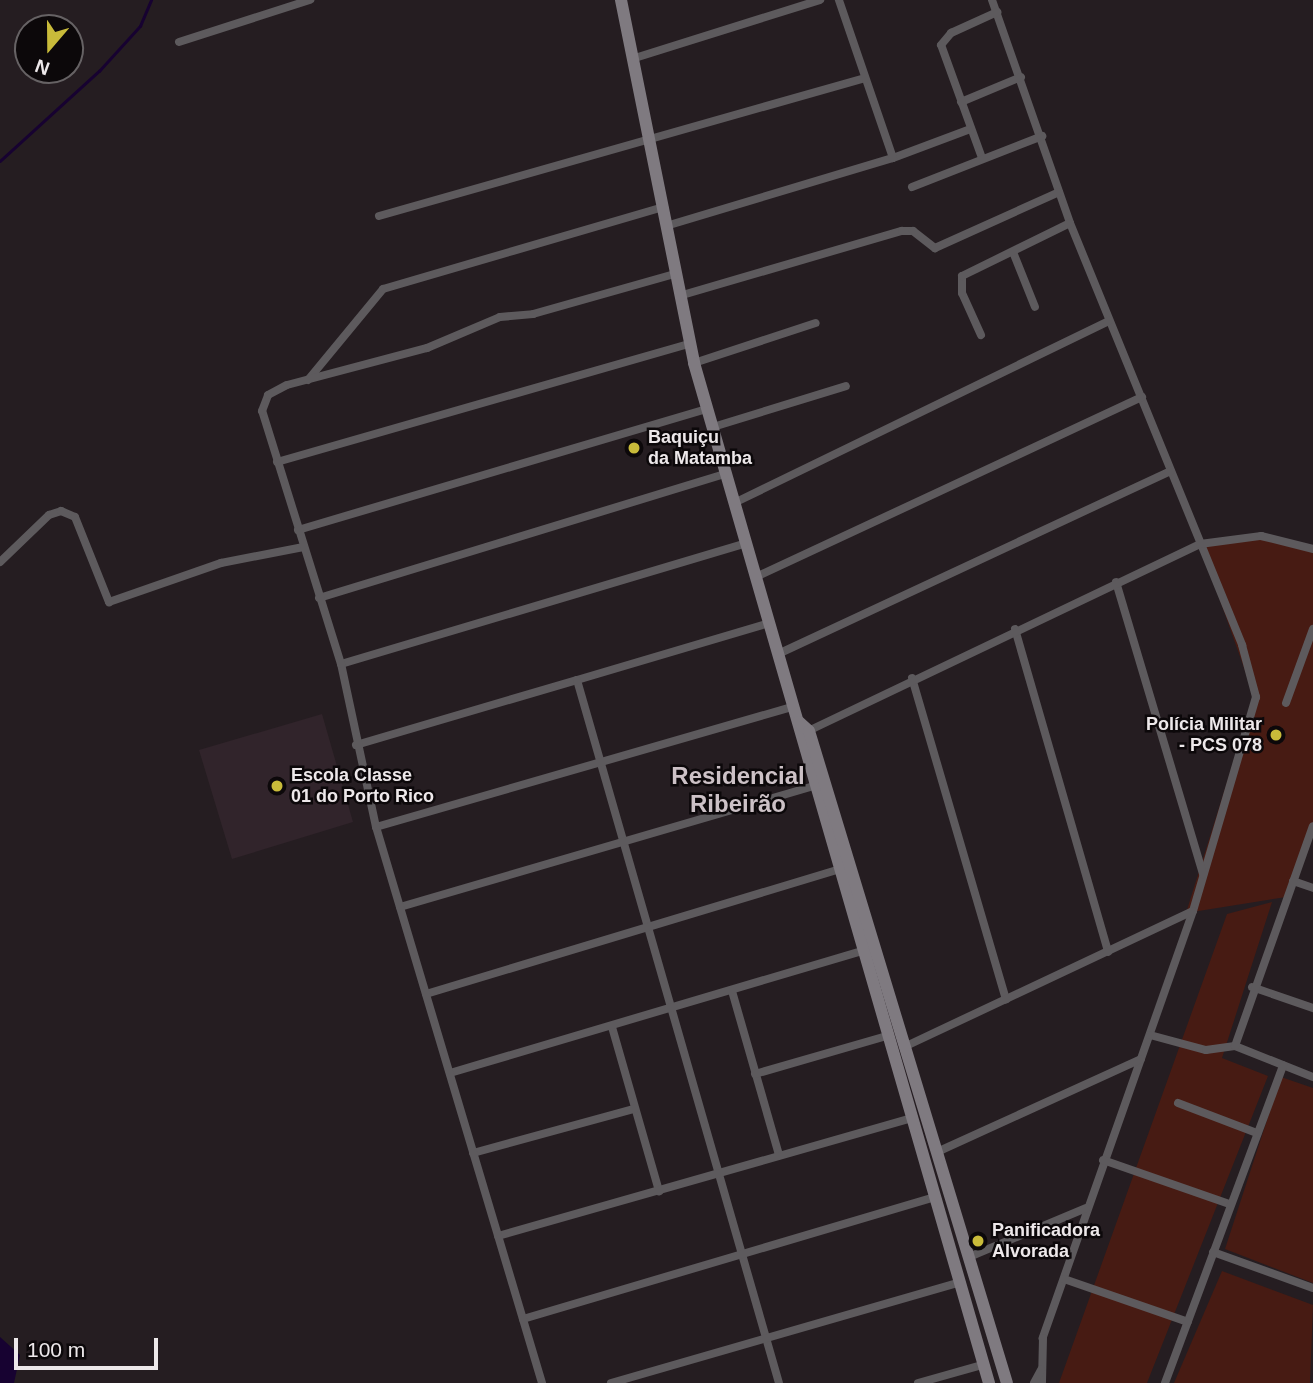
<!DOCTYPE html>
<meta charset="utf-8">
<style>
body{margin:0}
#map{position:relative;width:1313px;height:1383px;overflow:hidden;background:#251d21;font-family:Helvetica,sans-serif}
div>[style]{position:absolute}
.built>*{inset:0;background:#31242b}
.green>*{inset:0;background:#471b13}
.water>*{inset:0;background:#170231}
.stream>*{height:2.5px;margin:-1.25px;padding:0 1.25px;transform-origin:1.25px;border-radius:1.25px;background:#170231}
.street>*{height:8px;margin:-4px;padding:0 4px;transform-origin:4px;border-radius:4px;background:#5d5a5d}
.secondary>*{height:12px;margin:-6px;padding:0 6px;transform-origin:6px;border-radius:6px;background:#7f7a80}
.dots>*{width:19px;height:19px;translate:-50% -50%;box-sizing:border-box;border:4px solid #0c080a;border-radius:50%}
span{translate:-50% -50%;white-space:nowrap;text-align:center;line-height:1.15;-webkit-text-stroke:5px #0c080a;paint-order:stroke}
.poi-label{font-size:18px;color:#ede8ea;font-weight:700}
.left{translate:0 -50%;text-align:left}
.right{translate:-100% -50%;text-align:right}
.district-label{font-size:24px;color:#ccc1c6;font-weight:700}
.north{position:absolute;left:14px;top:14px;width:70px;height:70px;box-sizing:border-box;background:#0c080a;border:2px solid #666264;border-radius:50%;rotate:200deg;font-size:19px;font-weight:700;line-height:28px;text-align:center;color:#ede8ea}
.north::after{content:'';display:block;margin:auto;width:24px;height:32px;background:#c9bb3a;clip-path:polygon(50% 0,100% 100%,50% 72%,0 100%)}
.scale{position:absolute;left:14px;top:1338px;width:144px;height:32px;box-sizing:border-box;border:4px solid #ede8ea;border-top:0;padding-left:9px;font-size:21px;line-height:24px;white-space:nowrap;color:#ede8ea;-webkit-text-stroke:5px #0c080a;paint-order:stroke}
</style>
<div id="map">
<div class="built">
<i style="clip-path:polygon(322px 714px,353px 822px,232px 859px,199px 750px)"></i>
</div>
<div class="green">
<i style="clip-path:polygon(1257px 538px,1313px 551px,1313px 826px,1286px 897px,1186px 913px,1254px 696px,1200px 544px)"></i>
<i style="clip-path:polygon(1272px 902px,1222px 1058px,1268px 1076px,1147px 1383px,1059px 1383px,1227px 914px)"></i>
<i style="clip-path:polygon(1281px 1077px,1313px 1088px,1313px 1283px,1225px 1249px)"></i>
<i style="clip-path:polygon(1222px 1271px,1313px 1305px,1310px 1383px,1174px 1383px)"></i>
</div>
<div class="water">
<i style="clip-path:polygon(0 1337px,20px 1355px,14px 1383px,0 1383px)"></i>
</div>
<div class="stream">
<i style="left:0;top:161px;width:134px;rotate:-42.3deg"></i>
<i style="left:99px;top:71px;width:61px;rotate:-47.7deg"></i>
<i style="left:140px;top:26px;width:28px;rotate:-67deg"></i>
</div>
<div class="street">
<i style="left:992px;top:0;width:236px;rotate:70.7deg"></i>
<i style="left:1070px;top:223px;width:456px;rotate:67.8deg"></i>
<i style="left:1242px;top:645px;width:54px;rotate:74.9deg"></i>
<i style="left:1256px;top:697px;width:223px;rotate:106.4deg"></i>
<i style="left:1193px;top:911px;width:453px;rotate:109.4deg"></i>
<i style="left:1043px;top:1338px;width:45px;rotate:91.3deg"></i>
<i style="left:179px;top:42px;width:138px;rotate:-17.8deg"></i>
<i style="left:638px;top:57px;width:191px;rotate:-17.4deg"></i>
<i style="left:961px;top:102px;width:65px;rotate:-22.6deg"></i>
<i style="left:893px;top:158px;width:82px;rotate:-20.6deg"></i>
<i style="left:982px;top:158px;width:120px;rotate:-109.9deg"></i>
<i style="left:941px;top:45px;width:16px;rotate:-50deg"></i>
<i style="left:951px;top:33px;width:51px;rotate:-24.5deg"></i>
<i style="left:912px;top:187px;width:140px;rotate:-21.4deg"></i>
<i style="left:379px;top:216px;width:505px;rotate:-15.85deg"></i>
<i style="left:666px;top:226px;width:237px;rotate:-16.7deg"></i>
<i style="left:893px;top:158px;width:167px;rotate:-108.9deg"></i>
<i style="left:1013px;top:252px;width:59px;rotate:68.2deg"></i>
<i style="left:679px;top:296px;width:232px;rotate:-16.3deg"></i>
<i style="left:902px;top:231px;width:11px"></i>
<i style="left:913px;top:231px;width:28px;rotate:38deg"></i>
<i style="left:935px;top:248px;width:136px;rotate:-24.3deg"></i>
<i style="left:981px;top:335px;width:46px;rotate:-114.3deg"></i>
<i style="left:962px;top:293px;width:17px;rotate:-90deg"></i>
<i style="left:962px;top:276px;width:120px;rotate:-26.1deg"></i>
<i style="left:694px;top:363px;width:128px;rotate:-18.2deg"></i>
<i style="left:308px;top:380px;width:118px;rotate:-50.5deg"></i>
<i style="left:383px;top:289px;width:293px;rotate:-16.3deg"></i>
<i style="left:713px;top:427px;width:139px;rotate:-17.1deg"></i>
<i style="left:277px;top:462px;width:429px;rotate:-16deg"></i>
<i style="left:734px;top:503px;width:417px;rotate:-25.9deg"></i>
<i style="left:298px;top:530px;width:427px;rotate:-16.5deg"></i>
<i style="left:0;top:562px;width:68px;rotate:-43.8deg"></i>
<i style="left:49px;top:515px;width:13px;rotate:-18deg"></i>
<i style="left:61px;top:511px;width:15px;rotate:23deg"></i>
<i style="left:75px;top:517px;width:92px;rotate:68.2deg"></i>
<i style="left:109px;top:602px;width:119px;rotate:-19.2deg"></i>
<i style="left:221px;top:563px;width:84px;rotate:-11deg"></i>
<i style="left:756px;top:577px;width:426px;rotate:-25deg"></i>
<i style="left:1116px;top:582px;width:305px;rotate:73.4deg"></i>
<i style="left:319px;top:598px;width:425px;rotate:-17deg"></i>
<i style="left:1015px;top:629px;width:336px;rotate:73.9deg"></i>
<i style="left:778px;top:654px;width:433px;rotate:-25deg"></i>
<i style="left:341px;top:664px;width:423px;rotate:-16.6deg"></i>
<i style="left:912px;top:678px;width:335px;rotate:73.7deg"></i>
<i style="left:577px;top:680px;width:200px;rotate:-16.5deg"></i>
<i style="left:1286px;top:703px;width:79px;rotate:-70deg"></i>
<i style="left:806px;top:732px;width:437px;rotate:-25.5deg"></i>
<i style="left:1200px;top:544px;width:62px;rotate:-7.5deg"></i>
<i style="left:1261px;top:536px;width:54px;rotate:14deg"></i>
<i style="left:356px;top:745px;width:230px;rotate:-16.4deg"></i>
<i style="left:577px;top:680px;width:731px;rotate:73.97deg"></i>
<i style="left:376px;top:827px;width:435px;rotate:-16.1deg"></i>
<i style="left:1293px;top:881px;width:21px;rotate:19deg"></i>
<i style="left:400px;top:907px;width:432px;rotate:-16.3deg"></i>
<i style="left:1252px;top:987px;width:65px;rotate:19deg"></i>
<i style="left:732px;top:991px;width:171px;rotate:74deg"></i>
<i style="left:426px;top:994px;width:430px;rotate:-16.8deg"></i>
<i style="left:612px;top:1027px;width:171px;rotate:74deg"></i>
<i style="left:1150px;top:1035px;width:58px;rotate:15deg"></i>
<i style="left:1206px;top:1050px;width:29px;rotate:-8deg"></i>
<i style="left:1235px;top:1046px;width:84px;rotate:21.7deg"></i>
<i style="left:1235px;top:1046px;width:233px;rotate:-70.5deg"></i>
<i style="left:904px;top:1047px;width:319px;rotate:-25.2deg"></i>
<i style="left:450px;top:1073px;width:431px;rotate:-16.5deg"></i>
<i style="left:755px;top:1074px;width:137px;rotate:-16.1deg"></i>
<i style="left:1178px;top:1103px;width:85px;rotate:20.8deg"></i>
<i style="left:937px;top:1152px;width:224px;rotate:-24.5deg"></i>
<i style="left:473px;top:1153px;width:167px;rotate:-15.3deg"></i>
<i style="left:1103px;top:1160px;width:133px;rotate:19.2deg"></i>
<i style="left:498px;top:1236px;width:430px;rotate:-15.9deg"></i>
<i style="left:1213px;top:1252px;width:106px;rotate:19.8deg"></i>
<i style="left:969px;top:1257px;width:127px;rotate:-22.7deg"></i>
<i style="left:1064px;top:1279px;width:131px;rotate:19.1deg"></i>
<i style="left:523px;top:1319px;width:431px;rotate:-16.5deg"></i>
<i style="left:542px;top:1383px;width:580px;rotate:-106.62deg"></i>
<i style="left:376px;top:827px;width:167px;rotate:-102.1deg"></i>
<i style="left:341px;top:664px;width:265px;rotate:-107.3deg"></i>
<i style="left:262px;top:411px;width:17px;rotate:-69deg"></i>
<i style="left:268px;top:395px;width:21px;rotate:-28deg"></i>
<i style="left:287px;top:385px;width:145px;rotate:-14.8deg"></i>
<i style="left:427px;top:348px;width:79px;rotate:-23deg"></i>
<i style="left:500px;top:317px;width:33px;rotate:-5deg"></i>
<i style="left:533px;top:314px;width:147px;rotate:-15.8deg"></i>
<i style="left:611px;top:1383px;width:361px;rotate:-16.1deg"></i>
<i style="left:918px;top:1383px;width:66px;rotate:-15.7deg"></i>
<i style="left:1034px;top:1383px;width:15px;rotate:-62deg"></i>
<i style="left:1165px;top:1383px;width:339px;rotate:-69.6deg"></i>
</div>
<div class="secondary">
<i style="left:621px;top:0;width:370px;rotate:78.6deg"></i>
<i style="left:694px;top:363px;width:1062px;rotate:73.87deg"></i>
<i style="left:799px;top:722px;width:13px;rotate:42deg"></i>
<i style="left:809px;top:731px;width:681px;rotate:73.11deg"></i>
</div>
<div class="dots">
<i style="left:634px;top:448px;background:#c9bb3a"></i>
<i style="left:1276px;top:735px;background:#c9bb3a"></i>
<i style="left:277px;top:786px;background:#c9bb3a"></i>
<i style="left:978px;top:1241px;background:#c9bb3a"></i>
</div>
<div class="poi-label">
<span class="left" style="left:648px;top:448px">Baquiçu<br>da Matamba</span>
<span class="right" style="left:1262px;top:735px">Polícia Militar<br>- PCS 078</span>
<span class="left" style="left:291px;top:786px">Escola Classe<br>01 do Porto Rico</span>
<span class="left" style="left:992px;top:1241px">Panificadora<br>Alvorada</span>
</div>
<div class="district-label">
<span style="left:738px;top:790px">Residencial<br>Ribeirão</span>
</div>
<div class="north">N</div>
<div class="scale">100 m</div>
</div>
